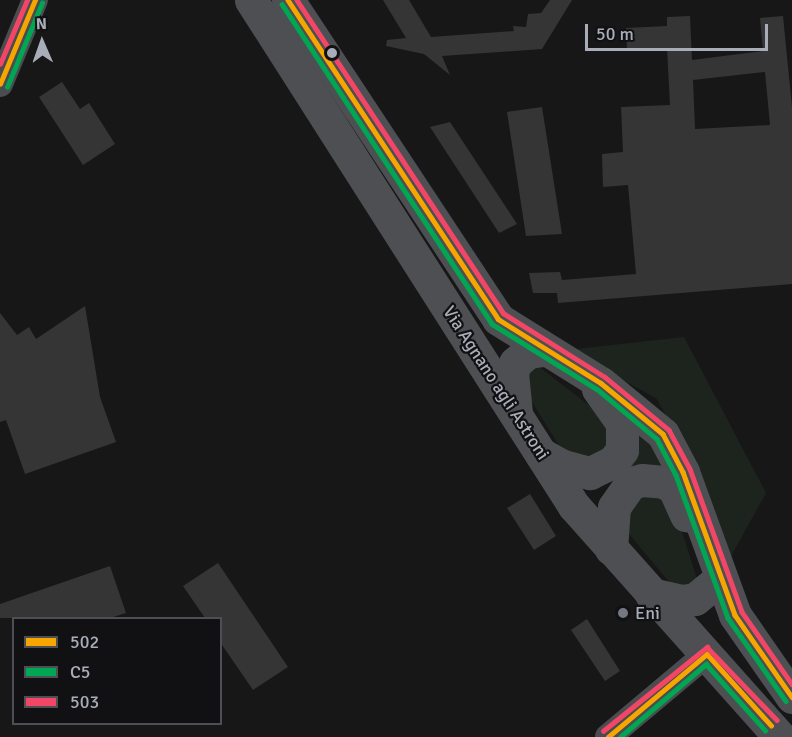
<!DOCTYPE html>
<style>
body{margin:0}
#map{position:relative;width:792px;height:737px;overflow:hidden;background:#171717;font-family:Signika,sans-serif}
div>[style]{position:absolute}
.green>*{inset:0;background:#1d241e}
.building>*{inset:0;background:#353536}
.minor>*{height:26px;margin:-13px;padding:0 13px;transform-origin:13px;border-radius:13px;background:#4b4c50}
.major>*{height:33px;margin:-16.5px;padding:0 16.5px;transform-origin:16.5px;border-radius:16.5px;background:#4d4f52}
.bus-1>*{height:4.5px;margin:-2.25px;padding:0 2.25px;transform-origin:2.25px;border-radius:2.25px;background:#f7a600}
.bus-2>*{height:4.5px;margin:-2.25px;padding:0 2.25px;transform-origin:2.25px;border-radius:2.25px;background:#00a651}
.bus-3>*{height:4.5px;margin:-2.25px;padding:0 2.25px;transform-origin:2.25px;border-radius:2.25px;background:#f34667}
.dots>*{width:16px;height:16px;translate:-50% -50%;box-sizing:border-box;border:3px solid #111113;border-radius:50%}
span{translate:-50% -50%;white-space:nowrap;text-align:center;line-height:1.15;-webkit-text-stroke:4.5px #111113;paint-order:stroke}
.street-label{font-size:18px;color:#a8adb8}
.poi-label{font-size:18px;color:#a8adb8}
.left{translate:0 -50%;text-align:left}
.legend{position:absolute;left:12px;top:617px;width:210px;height:108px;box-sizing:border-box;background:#111113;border:2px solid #4d4f55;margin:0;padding:8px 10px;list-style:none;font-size:18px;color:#a8adb8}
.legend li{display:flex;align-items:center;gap:12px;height:30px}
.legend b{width:30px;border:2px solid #4d4f55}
.north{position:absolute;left:12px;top:12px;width:60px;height:60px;-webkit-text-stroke:4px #111113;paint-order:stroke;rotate:358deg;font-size:16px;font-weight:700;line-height:24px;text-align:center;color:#a8adb8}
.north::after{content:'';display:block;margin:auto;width:21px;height:27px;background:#a8adb8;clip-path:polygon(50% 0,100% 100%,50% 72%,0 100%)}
.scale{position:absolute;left:585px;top:24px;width:183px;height:27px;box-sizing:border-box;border:3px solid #a8adb8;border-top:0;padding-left:8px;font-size:18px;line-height:21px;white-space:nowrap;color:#a8adb8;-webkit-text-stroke:4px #111113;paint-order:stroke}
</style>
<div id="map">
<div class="green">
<i style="clip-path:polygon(684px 337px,766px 493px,730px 558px,694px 465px,656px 398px,567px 350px)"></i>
<i style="clip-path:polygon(529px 359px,603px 416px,612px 436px,602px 454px,574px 458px,558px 444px,522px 386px)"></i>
<i style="clip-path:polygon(630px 420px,654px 439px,676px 479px,626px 466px)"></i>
<i style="clip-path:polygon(641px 492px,657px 493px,674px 507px,699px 585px,675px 589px,629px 534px,625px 518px)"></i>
</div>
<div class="building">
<i style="clip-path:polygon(383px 0,409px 0,431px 37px,514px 31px,513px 26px,526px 27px,528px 14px,541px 13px,550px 0,572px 0,542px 49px,442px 56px,450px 75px,424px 54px,386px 46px,387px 40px,406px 38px)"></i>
<i style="clip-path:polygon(evenodd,690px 16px,692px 60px,763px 51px,760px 18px,783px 16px,792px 107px,792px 284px,558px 303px,557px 293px,533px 293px,529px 273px,560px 272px,562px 280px,636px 274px,628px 185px,603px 187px,602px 154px,623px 152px,621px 107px,670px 105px,667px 48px,627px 50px,626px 28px,667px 26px,667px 17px,690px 16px,765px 72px,770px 125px,695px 129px,693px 80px,765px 72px)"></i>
<i style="clip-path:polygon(62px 82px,80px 109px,89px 103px,115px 144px,83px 165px,39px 97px)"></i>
<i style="clip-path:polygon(542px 107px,562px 234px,526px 236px,507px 112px)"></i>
<i style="clip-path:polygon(450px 122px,517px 224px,499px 233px,430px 127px)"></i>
<i style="clip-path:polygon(85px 306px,100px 397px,116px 442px,25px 474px,6px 420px,0 422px,0 313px,17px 335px,29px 327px,36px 339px)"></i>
<i style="clip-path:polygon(530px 494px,556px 536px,534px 550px,507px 508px)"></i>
<i style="clip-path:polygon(218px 563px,288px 667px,253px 690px,220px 642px,220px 618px,205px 618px,183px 586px)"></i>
<i style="clip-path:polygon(110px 566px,126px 613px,110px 618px,0 618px,0 604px)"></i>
<i style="clip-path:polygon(587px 619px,620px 671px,605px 681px,571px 630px)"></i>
</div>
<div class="minor">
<i style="left:0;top:84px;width:91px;rotate:-67.4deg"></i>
<i style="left:608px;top:737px;width:129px;rotate:-40deg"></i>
</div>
<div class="major">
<i style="left:251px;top:0;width:600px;rotate:57.45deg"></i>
<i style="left:574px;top:506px;width:310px;rotate:48.3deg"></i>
<i style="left:288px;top:0;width:382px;rotate:56.6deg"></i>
<i style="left:498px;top:319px;width:121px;rotate:31.9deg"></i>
<i style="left:601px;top:383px;width:80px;rotate:39.4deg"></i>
<i style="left:663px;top:434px;width:43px;rotate:62.2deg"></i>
<i style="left:683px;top:472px;width:152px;rotate:70deg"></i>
<i style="left:735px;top:615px;width:100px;rotate:55.2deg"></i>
<i style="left:516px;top:413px;width:40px;rotate:-95.7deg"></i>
<i style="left:512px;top:373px;width:10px;rotate:-73deg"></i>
<i style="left:515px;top:363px;width:17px;rotate:-40deg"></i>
<i style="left:528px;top:352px;width:14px;rotate:-8deg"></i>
<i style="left:541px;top:454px;width:25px;rotate:29deg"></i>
<i style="left:563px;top:466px;width:28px;rotate:15deg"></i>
<i style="left:590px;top:473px;width:25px;rotate:-26deg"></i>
<i style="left:613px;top:462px;width:15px;rotate:-53deg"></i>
<i style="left:622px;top:450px;width:27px;rotate:-90deg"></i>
<i style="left:622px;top:423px;width:42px;rotate:-125.2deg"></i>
<i style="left:611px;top:549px;width:42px;rotate:-85.9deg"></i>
<i style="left:614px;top:507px;width:29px;rotate:-55deg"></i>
<i style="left:631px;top:483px;width:11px;rotate:-15deg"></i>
<i style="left:642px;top:480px;width:22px;rotate:5deg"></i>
<i style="left:664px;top:482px;width:12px;rotate:31deg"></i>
<i style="left:674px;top:488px;width:30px;rotate:66deg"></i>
<i style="left:651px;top:594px;width:32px;rotate:13deg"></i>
<i style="left:682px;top:601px;width:13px;rotate:-9deg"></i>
<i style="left:695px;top:599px;width:32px;rotate:-39deg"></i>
</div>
<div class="bus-1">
<i style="left:288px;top:0;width:382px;rotate:56.6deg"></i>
<i style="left:498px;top:319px;width:121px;rotate:31.9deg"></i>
<i style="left:601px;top:383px;width:80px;rotate:39.4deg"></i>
<i style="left:663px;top:434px;width:43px;rotate:62.2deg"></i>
<i style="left:683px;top:472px;width:152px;rotate:70deg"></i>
<i style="left:735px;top:615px;width:100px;rotate:55.2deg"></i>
<i style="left:0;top:84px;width:91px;rotate:-67.4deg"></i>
<i style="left:608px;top:737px;width:129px;rotate:-40deg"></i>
<i style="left:707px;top:654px;width:96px;rotate:48deg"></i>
</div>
<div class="bus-2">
<i style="left:282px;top:4px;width:383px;rotate:56.7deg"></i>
<i style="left:492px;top:324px;width:123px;rotate:31.8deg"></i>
<i style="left:597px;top:389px;width:78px;rotate:39.8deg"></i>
<i style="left:657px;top:439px;width:41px;rotate:62.2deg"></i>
<i style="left:676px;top:475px;width:152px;rotate:70deg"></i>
<i style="left:728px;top:618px;width:101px;rotate:55.1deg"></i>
<i style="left:7px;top:87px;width:91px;rotate:-67.4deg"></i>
<i style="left:620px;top:737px;width:113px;rotate:-40.3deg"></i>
<i style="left:706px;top:664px;width:89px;rotate:48.2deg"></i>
</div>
<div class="bus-3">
<i style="left:297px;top:0;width:375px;rotate:56.6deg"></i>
<i style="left:503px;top:313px;width:120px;rotate:32.1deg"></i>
<i style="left:605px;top:377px;width:83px;rotate:39.6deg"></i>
<i style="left:669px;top:430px;width:44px;rotate:61.7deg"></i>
<i style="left:690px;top:469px;width:152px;rotate:70deg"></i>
<i style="left:742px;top:612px;width:88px;rotate:55.2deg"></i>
<i style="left:0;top:64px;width:69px;rotate:-67.1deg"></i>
<i style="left:603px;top:731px;width:134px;rotate:-38.9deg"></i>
<i style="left:707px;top:647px;width:101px;rotate:46.2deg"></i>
</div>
<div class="dots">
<i style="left:332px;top:53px;background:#a8adb8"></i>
<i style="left:623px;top:613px;background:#757880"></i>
</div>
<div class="street-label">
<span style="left:496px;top:383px;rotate:57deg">Via Agnano agli Astroni</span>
</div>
<div class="poi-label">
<span class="left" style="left:635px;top:613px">Eni</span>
</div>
<ul class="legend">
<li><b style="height:8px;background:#f7a600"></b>502</li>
<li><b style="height:8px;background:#00a651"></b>C5</li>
<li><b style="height:8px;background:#f34667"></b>503</li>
</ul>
<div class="north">N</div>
<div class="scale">50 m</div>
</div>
